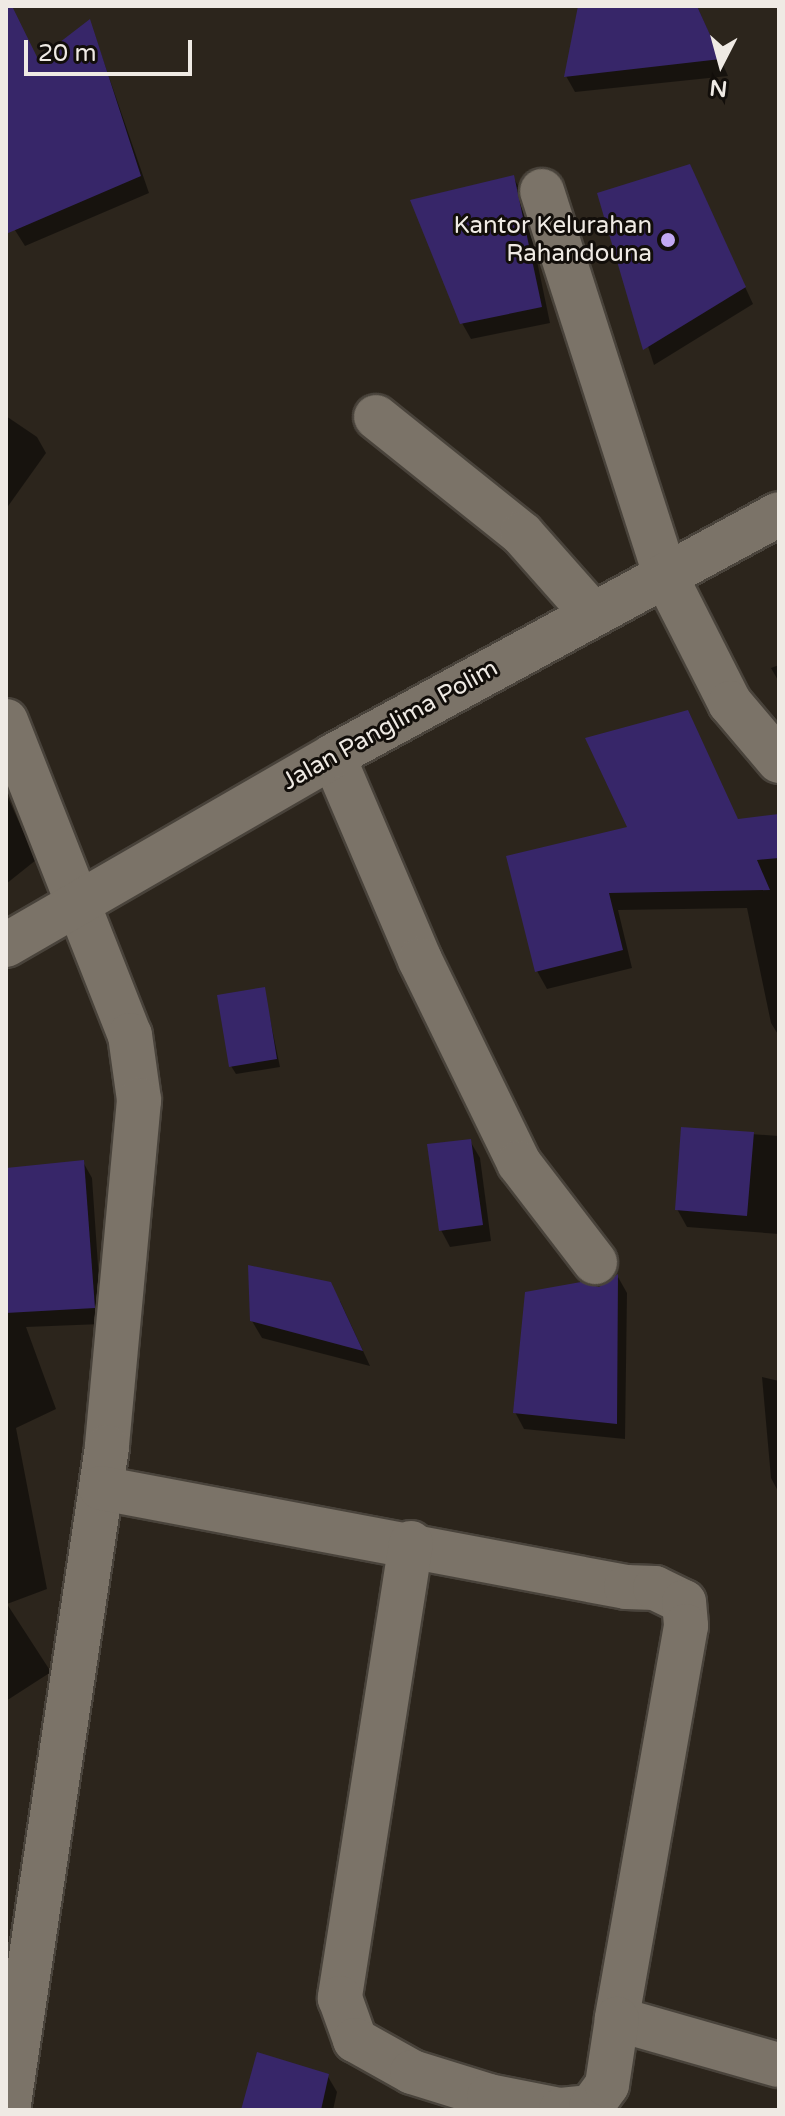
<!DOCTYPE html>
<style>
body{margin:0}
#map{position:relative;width:785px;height:2116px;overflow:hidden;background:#2c251c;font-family:"Varela Round",sans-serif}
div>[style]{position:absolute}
.shadow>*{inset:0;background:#0007}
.building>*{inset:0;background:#372669}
.roads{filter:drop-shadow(2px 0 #49433b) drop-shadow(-2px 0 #49433b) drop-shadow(0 2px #49433b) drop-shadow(0 -2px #49433b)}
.minor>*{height:44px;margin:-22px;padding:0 22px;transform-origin:22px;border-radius:22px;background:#7b7368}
.dots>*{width:22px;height:22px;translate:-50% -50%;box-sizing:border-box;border:4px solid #120e0a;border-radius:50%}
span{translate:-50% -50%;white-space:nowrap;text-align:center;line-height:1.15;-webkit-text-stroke:6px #120e0a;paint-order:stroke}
.poi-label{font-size:24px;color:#efeae4}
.right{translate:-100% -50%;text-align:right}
.street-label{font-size:24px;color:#efeae4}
.frame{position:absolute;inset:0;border:8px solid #efeae4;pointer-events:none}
.north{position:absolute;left:681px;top:24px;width:80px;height:80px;-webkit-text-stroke:6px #120e0a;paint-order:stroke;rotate:186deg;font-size:22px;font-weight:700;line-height:32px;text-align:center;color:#efeae4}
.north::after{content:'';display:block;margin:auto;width:28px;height:36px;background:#efeae4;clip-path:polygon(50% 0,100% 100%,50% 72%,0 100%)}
.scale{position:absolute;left:24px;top:40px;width:168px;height:36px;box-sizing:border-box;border:4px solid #efeae4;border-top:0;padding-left:10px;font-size:24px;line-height:28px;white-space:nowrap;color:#efeae4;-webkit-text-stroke:6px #120e0a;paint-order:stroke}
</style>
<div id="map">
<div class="shadow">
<i style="clip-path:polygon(581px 6px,697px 6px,728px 76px,575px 92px,566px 76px)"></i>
<i style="clip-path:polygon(90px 22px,149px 193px,25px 246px,6px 216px,6px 27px,38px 61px)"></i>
<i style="clip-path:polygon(689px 166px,753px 304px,654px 365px,599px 194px)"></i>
<i style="clip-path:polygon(513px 177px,523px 194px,550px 323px,471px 339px,462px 323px)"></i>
<i style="clip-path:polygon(6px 416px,37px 437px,46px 453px,6px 509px)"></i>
<i style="clip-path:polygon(779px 665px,779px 682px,771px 668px)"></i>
<i style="clip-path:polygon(6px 793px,36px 860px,6px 884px)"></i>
<i style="clip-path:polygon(779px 816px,779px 1036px,771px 1023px,747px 908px,618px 910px,632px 968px,547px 989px,537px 971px,509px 857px)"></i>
<i style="clip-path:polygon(264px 990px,280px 1067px,236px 1074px,231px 1066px)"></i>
<i style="clip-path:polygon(683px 1129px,779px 1136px,779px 1234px,687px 1227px,677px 1209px)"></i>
<i style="clip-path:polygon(470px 1141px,480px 1158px,491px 1241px,450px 1247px,441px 1230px)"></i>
<i style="clip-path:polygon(83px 1162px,92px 1178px,102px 1324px,26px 1327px,56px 1409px,16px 1428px,47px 1589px,7px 1604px,51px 1672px,6px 1701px,6px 1170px)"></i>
<i style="clip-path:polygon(618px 1277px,627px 1293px,625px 1439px,524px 1429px,515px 1412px,599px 1289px)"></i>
<i style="clip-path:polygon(340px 1301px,370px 1366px,262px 1338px,252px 1321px)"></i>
<i style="clip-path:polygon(762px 1377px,779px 1381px,779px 1493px,771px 1478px)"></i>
<i style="clip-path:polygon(327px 2075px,337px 2092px,333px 2110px,243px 2110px)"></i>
</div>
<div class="building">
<i style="clip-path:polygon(6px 6px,12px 6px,38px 59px,90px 19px,141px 176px,6px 234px)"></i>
<i style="clip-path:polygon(578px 6px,697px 6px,721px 59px,564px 77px)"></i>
<i style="clip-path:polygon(690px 164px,746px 287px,643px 350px,597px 193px)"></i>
<i style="clip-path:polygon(514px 175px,542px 307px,460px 324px,410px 200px)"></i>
<i style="clip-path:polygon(688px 710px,738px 819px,779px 814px,779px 858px,757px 860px,770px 890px,609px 893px,623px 950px,535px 972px,506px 856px,627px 827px,585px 738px)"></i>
<i style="clip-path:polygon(265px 987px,277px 1059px,229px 1067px,217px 995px)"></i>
<i style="clip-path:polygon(681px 1127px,754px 1132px,747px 1216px,675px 1210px)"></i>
<i style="clip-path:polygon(471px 1139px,483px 1225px,439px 1231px,427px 1144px)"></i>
<i style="clip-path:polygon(84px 1160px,95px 1308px,6px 1313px,6px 1168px)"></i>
<i style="clip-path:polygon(248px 1265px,331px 1282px,363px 1351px,250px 1321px)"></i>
<i style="clip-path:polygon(618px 1274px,617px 1424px,513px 1413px,525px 1292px,581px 1282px,599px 1287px)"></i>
<i style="clip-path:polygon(257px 2052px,329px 2074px,321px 2110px,241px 2110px)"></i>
</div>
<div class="roads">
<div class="minor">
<i style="left:542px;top:191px;width:403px;rotate:72.2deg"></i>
<i style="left:665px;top:575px;width:144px;rotate:63.1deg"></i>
<i style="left:730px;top:703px;width:76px;rotate:49.8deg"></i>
<i style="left:376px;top:417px;width:187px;rotate:38.7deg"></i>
<i style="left:522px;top:534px;width:104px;rotate:48.5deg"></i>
<i style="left:6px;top:721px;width:338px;rotate:68.5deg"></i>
<i style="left:130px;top:1035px;width:66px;rotate:82.1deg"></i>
<i style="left:139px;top:1100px;width:348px;rotate:95.3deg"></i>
<i style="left:107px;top:1447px;width:670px;rotate:98.49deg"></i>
<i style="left:333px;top:756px;width:222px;rotate:66.9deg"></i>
<i style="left:420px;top:960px;width:226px;rotate:64deg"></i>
<i style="left:519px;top:1163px;width:125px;rotate:52.5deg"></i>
<i style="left:6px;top:945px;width:378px;rotate:-30deg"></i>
<i style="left:333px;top:756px;width:507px;rotate:-28.48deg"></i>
<i style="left:101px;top:1488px;width:534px;rotate:10.68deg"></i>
<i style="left:626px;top:1587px;width:29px;rotate:2deg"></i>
<i style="left:655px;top:1588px;width:32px;rotate:26deg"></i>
<i style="left:684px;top:1602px;width:24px;rotate:85deg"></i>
<i style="left:686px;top:1626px;width:399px;rotate:100deg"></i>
<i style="left:617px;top:2019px;width:168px;rotate:15.9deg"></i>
<i style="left:411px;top:1543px;width:461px;rotate:98.9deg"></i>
<i style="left:340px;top:1998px;width:45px;rotate:70.3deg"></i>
<i style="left:355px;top:2040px;width:65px;rotate:29.3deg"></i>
<i style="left:412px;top:2072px;width:81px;rotate:17.3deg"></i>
<i style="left:489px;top:2096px;width:71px;rotate:11.3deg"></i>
<i style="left:561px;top:2110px;width:30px;rotate:-6deg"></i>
<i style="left:591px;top:2107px;width:27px;rotate:-54deg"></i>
<i style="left:607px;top:2085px;width:67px;rotate:-81.4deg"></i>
</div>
</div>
<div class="dots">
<i style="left:668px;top:240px;background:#c2a8f3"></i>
</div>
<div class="poi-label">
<span class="right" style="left:652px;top:240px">Kantor Kelurahan<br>Rahandouna</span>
</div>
<div class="street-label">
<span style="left:390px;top:725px;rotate:-29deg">Jalan Panglima Polim</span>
</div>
<div class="frame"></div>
<div class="north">N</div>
<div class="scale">20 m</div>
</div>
